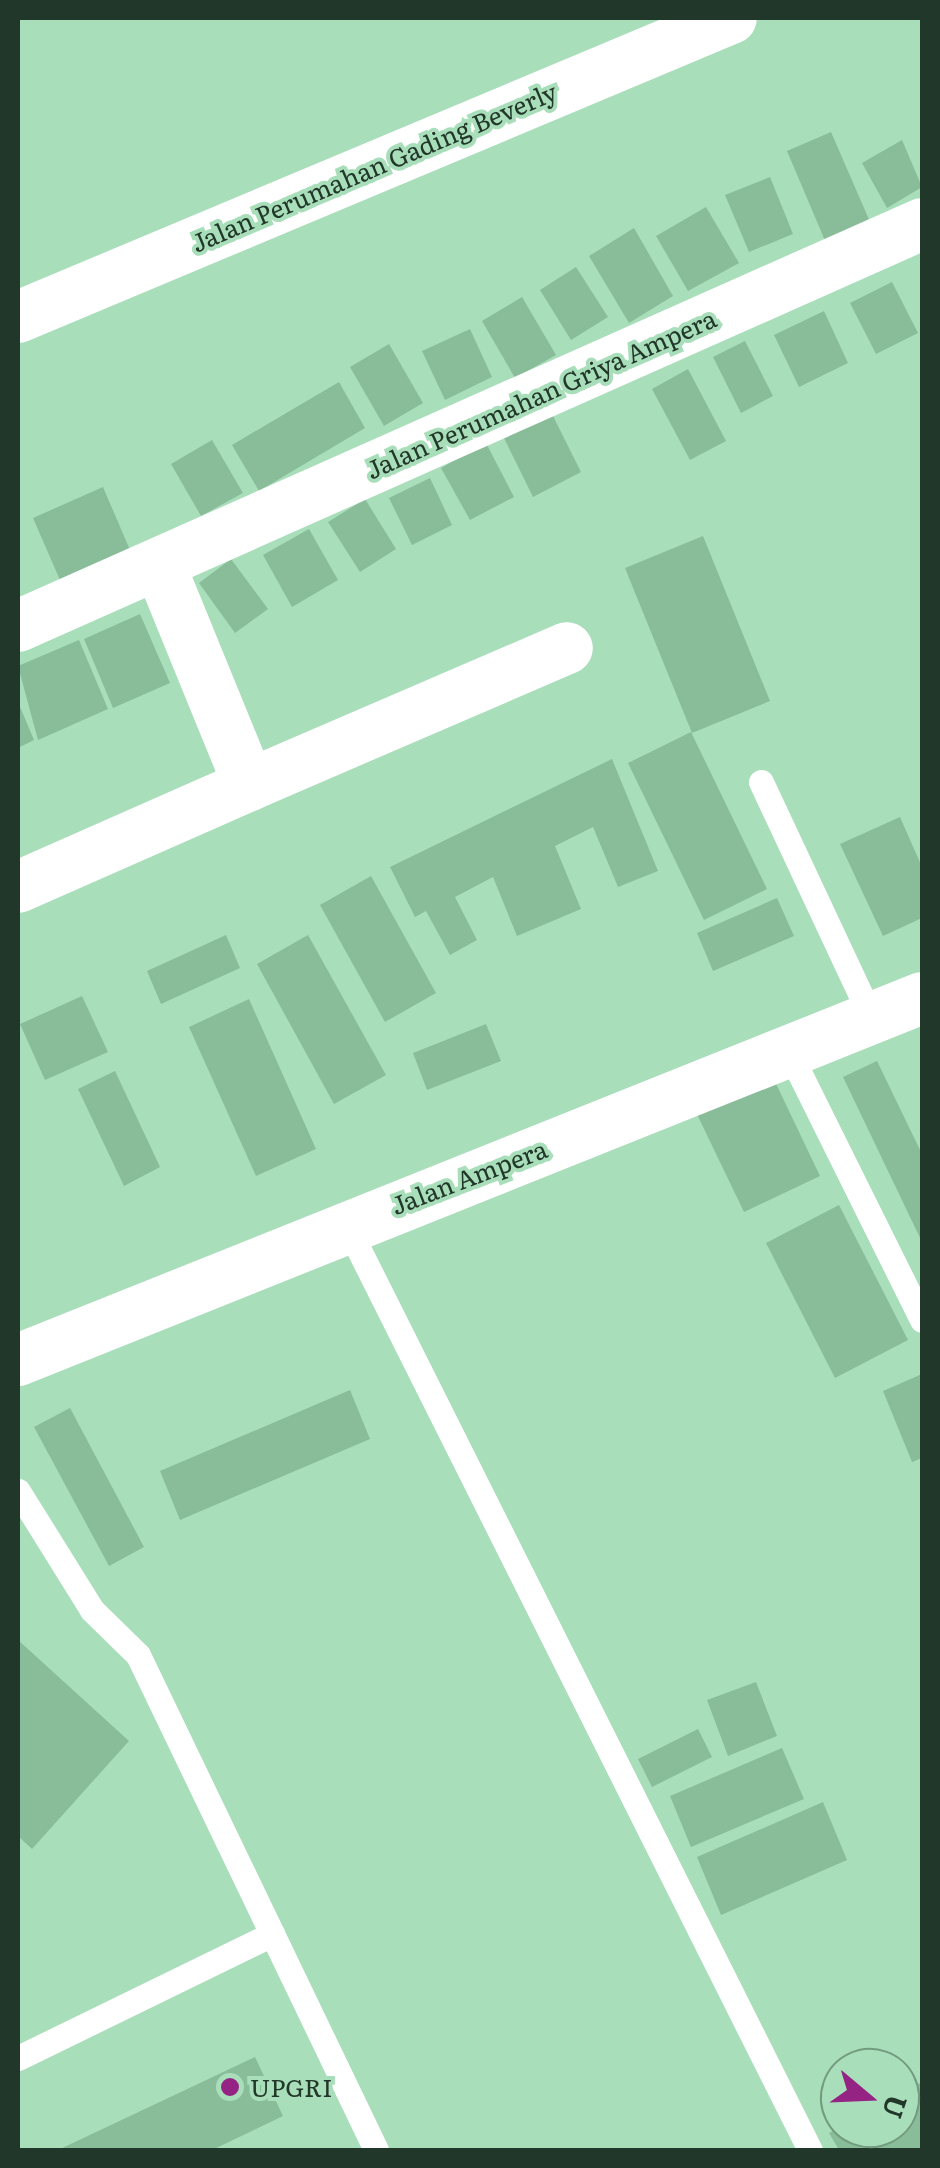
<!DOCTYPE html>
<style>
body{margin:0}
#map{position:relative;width:940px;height:2168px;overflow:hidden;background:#a9deba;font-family:Literata,serif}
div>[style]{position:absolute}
.building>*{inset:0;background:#89bd9a}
.service>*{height:25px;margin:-12.5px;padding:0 12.5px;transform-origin:12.5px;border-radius:12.5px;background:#fff}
.minor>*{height:52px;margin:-26px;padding:0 26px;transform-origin:26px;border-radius:26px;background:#fff}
.dots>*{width:28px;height:28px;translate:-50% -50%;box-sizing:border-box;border:5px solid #a9deba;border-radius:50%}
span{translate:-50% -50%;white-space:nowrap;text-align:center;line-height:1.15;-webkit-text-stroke:8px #a9deba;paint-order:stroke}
.street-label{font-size:25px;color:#213729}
.poi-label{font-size:25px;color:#213729}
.left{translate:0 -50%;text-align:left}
.frame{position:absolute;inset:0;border:20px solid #213729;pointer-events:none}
.north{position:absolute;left:820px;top:2048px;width:100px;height:100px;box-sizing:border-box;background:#a9deba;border:2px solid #739b80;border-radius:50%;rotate:109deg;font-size:28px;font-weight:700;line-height:40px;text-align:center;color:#213729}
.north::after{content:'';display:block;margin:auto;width:35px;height:45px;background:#942383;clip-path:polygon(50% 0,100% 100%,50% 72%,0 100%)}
</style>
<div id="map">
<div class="building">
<i style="clip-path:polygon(831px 132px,871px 224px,826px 243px,787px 151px)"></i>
<i style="clip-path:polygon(902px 140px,922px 187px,887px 208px,862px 163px)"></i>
<i style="clip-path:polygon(770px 177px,793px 234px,749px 252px,725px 195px)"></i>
<i style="clip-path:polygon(706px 207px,739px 263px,688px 291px,656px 236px)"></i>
<i style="clip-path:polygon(634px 228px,673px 296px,629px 323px,589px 256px)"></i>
<i style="clip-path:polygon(576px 267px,608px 317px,571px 340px,540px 290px)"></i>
<i style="clip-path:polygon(892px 282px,918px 333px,876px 354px,850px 303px)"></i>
<i style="clip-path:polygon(522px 297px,556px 355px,515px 378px,482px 321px)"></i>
<i style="clip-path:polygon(824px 311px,848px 363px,799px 387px,774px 335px)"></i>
<i style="clip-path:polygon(470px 329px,492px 377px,445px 400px,422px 351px)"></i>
<i style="clip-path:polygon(745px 341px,773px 396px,741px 413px,713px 357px)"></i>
<i style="clip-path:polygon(389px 344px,423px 403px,384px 426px,350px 367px)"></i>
<i style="clip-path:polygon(688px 369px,726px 441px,690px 460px,652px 389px)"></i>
<i style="clip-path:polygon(339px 382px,365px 428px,259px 491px,232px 445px)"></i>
<i style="clip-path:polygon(552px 414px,581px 472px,533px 497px,504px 438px)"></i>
<i style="clip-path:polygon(212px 440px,243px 493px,201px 516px,171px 464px)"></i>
<i style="clip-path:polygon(486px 443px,514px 497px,470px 520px,441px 468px)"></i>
<i style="clip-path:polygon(430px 478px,452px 525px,412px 545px,389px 498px)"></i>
<i style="clip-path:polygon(103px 487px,133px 557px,63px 587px,33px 518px)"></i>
<i style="clip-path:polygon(365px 499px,396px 549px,360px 572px,328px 522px)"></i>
<i style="clip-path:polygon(309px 529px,338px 580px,292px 607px,263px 555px)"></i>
<i style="clip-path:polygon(703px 536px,770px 701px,692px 733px,625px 568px)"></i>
<i style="clip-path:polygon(231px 559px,268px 609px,235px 633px,199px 583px)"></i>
<i style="clip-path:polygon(140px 614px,170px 683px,113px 708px,84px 639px)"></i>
<i style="clip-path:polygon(79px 640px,108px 709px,38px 740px,18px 666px)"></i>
<i style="clip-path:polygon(18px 702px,34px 740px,18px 748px)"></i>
<i style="clip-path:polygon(691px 732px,767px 889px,704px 920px,628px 763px)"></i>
<i style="clip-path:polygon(612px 759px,658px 871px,618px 887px,593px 827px,555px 846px,581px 909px,517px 936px,493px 877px,455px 897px,477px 940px,450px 955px,426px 911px,415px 917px,390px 867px)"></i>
<i style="clip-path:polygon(900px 817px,922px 867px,922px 918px,883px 936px,840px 844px)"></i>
<i style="clip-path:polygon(371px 876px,436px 993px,385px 1022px,320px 905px)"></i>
<i style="clip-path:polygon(777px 898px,794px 936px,713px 971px,697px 933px)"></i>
<i style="clip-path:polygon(226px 935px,240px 968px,161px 1004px,147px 971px)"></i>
<i style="clip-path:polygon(308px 935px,386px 1075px,334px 1104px,257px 964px)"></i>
<i style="clip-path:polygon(82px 996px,108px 1052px,45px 1080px,20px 1024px)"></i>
<i style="clip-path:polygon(249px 999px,316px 1149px,256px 1176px,189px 1027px)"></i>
<i style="clip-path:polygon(486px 1024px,501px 1061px,427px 1090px,413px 1053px)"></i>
<i style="clip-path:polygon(877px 1061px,922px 1154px,922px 1242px,843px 1077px)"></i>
<i style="clip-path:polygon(769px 1069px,820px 1176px,744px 1212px,693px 1106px)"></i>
<i style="clip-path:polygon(115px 1071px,160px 1167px,124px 1186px,78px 1089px)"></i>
<i style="clip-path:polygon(839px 1205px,908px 1340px,835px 1378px,766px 1243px)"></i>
<i style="clip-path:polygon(922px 1374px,922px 1458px,912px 1462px,883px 1391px)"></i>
<i style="clip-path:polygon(350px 1390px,370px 1439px,180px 1520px,160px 1471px)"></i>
<i style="clip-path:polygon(70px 1408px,144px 1547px,109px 1566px,34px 1427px)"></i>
<i style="clip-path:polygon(18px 1640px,129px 1741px,32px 1849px,18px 1836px)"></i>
<i style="clip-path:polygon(756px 1682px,777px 1736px,728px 1756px,707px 1700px)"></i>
<i style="clip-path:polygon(698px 1729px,712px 1757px,652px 1787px,638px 1759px)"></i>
<i style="clip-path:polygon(782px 1748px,804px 1799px,691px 1847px,670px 1796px)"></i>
<i style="clip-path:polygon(823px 1802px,847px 1860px,721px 1915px,697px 1857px)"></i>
<i style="clip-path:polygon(255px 2057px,283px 2116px,212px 2150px,58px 2150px)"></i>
<i style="clip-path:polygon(922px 2082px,922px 2150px,839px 2150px,829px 2133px,838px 2128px,900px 2128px,900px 2094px)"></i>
</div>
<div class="service">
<i style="left:761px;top:782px;width:262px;rotate:64.9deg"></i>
<i style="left:790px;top:1054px;width:297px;rotate:63.6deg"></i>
<i style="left:346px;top:1224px;width:1036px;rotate:63.39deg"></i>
<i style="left:18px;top:1491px;width:140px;rotate:58.1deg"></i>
<i style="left:92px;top:1610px;width:64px;rotate:44.4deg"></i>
<i style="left:138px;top:1655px;width:549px;rotate:64.32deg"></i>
<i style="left:18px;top:2058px;width:283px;rotate:-26deg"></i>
</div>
<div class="minor">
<i style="left:18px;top:317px;width:773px;rotate:-22.75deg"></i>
<i style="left:159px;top:564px;width:239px;rotate:67.8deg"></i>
<i style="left:249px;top:785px;width:346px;rotate:-23.3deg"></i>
<i style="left:18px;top:626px;width:989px;rotate:-23.97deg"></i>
<i style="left:18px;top:887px;width:253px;rotate:-23.8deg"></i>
<i style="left:18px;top:1360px;width:974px;rotate:-21.82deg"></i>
</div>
<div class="dots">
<i style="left:230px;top:2087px;background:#942383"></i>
</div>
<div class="street-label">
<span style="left:374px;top:167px;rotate:-23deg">Jalan Perumahan Gading Beverly</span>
<span style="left:541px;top:394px;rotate:-24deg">Jalan Perumahan Griya Ampera</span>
<span style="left:469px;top:1177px;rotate:-21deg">Jalan Ampera</span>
</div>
<div class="poi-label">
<span class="left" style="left:250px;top:2087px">UPGRI</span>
</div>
<div class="frame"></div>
<div class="north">U</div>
</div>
